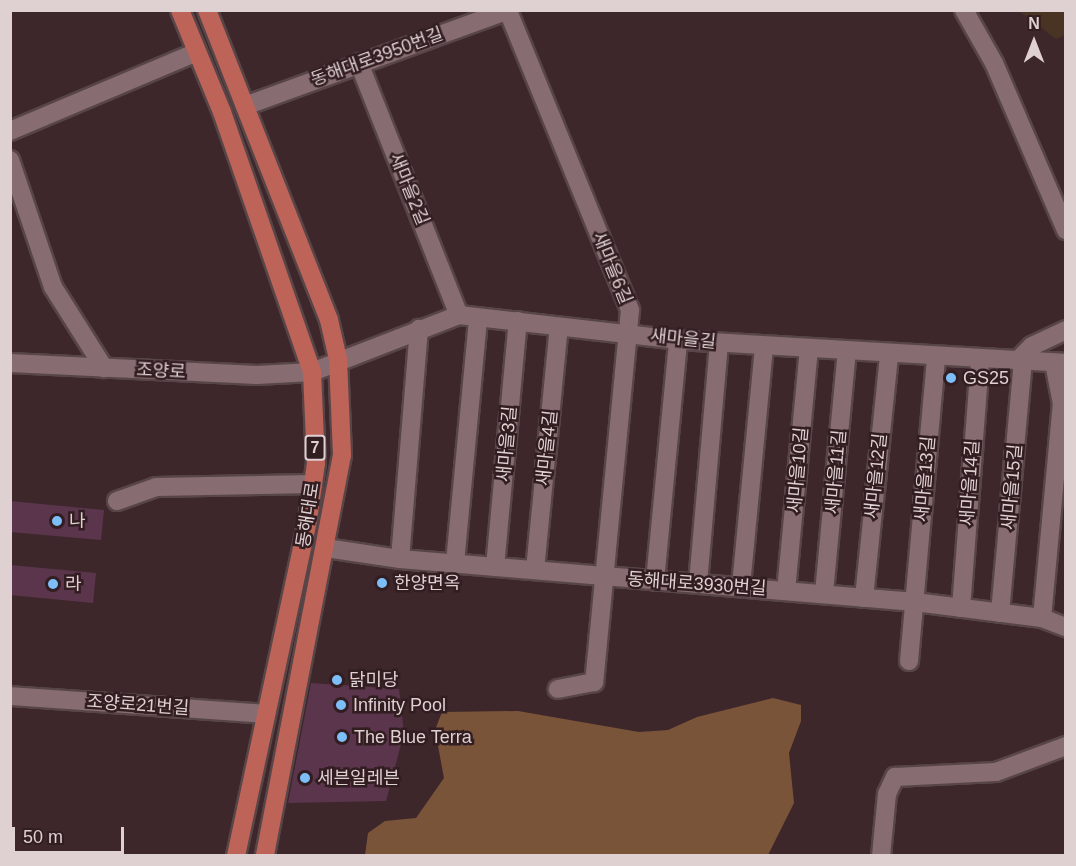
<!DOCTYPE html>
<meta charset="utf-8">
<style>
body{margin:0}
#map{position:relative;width:1076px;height:866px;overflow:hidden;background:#3d272b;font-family:Arial,"Noto Sans KR",sans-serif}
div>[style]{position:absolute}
.green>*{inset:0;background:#493323}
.forest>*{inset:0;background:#795439}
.building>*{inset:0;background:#5b354c}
.roads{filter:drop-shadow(2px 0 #584548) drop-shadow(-2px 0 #584548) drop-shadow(0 2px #584548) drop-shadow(0 -2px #584548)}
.minor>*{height:18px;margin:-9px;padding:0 9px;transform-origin:9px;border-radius:9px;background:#876d71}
.major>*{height:18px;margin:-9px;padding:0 9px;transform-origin:9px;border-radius:9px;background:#be6357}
.dots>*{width:16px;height:16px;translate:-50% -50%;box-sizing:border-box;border:3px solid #321d21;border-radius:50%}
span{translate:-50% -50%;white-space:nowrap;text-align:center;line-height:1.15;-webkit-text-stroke:5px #321d21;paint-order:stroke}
.shield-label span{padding:2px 4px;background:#321d21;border:2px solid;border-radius:4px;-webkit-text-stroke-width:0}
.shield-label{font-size:16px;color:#dfd0d2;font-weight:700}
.street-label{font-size:18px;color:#dfd0d2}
.poi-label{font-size:18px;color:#dfd0d2}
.left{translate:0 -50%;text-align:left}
.frame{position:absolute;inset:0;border:12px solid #dfd0d2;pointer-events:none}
.north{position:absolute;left:1004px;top:12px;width:60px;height:60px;-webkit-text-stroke:4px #321d21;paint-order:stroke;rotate:0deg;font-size:16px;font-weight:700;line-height:24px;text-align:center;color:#dfd0d2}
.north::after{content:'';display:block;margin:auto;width:21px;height:27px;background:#dfd0d2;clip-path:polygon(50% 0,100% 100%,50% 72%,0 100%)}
.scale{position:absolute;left:12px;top:827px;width:112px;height:27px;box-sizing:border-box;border:3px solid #dfd0d2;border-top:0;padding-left:8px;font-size:18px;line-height:21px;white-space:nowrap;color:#dfd0d2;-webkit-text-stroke:4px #321d21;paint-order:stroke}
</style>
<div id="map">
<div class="green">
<i style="clip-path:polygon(1019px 11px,1065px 11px,1065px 35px,1056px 39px)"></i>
</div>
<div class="forest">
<i style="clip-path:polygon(773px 698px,801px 705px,801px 721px,789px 753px,794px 803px,768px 855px,365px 855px,368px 833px,385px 821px,416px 818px,444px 778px,435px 730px,442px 712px,518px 711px,639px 732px,668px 730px,697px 717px)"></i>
</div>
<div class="building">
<i style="clip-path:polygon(10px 501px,104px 510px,101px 540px,10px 532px)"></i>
<i style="clip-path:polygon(10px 565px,96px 573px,93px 603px,10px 595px)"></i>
<i style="clip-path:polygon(311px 683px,399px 689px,404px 733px,386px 801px,288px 803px)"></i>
</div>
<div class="roads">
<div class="minor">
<i style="left:964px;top:10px;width:61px;rotate:60.5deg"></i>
<i style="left:994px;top:63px;width:182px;rotate:66.7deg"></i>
<i style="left:508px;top:11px;width:323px;rotate:67.8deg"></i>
<i style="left:630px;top:310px;width:374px;rotate:95.5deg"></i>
<i style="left:594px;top:682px;width:37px;rotate:169deg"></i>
<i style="left:359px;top:63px;width:271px;rotate:68.4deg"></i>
<i style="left:245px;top:106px;width:281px;rotate:-20deg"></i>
<i style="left:10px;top:131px;width:203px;rotate:-22.9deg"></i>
<i style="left:10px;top:160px;width:134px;rotate:71.3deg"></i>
<i style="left:53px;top:287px;width:96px;rotate:57.8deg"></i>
<i style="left:1017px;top:361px;width:21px;rotate:-45deg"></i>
<i style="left:1032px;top:346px;width:38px;rotate:-25deg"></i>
<i style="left:10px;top:363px;width:247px;rotate:2.8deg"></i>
<i style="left:257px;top:375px;width:55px;rotate:-3.1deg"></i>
<i style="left:312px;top:372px;width:158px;rotate:-21.2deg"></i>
<i style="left:459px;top:315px;width:220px;rotate:6.5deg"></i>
<i style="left:678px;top:340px;width:389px;rotate:3.4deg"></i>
<i style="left:117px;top:501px;width:41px;rotate:-19.7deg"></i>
<i style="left:156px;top:487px;width:157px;rotate:-1.1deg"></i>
<i style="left:326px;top:548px;width:75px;rotate:8.5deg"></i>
<i style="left:400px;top:559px;width:517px;rotate:4.77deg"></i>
<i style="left:915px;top:602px;width:128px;rotate:7.2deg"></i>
<i style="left:1042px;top:618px;width:26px;rotate:21deg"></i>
<i style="left:400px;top:559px;width:231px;rotate:-85.3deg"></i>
<i style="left:455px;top:563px;width:246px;rotate:-84.6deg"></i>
<i style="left:495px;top:567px;width:247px;rotate:-84.7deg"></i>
<i style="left:535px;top:570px;width:244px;rotate:-84.4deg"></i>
<i style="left:655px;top:581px;width:242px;rotate:-84.5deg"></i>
<i style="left:698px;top:583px;width:241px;rotate:-85deg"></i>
<i style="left:741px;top:586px;width:241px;rotate:-84.5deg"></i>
<i style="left:786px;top:591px;width:243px;rotate:-84.6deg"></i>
<i style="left:824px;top:593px;width:243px;rotate:-84.6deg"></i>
<i style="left:864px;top:598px;width:245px;rotate:-84.1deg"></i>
<i style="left:961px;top:608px;width:250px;rotate:-85.6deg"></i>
<i style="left:1000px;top:613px;width:253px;rotate:-84.8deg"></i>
<i style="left:1042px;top:618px;width:215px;rotate:-84.7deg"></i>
<i style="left:1062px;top:404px;width:42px;rotate:-101deg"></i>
<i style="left:909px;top:661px;width:306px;rotate:-84.9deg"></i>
<i style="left:10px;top:696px;width:256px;rotate:4deg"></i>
<i style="left:881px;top:856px;width:62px;rotate:-84.5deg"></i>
<i style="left:887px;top:794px;width:19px;rotate:-65deg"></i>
<i style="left:895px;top:777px;width:101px;rotate:-2.8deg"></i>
<i style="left:996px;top:772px;width:75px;rotate:-20.4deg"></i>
</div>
<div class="major">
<i style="left:180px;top:10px;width:110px;rotate:67.6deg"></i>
<i style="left:222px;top:112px;width:275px;rotate:70.9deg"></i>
<i style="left:312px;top:372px;width:91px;rotate:87.5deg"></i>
<i style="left:316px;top:463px;width:58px;rotate:98deg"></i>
<i style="left:308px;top:520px;width:344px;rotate:102.1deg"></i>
<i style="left:207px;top:10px;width:333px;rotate:68.5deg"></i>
<i style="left:329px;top:320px;width:40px;rotate:77deg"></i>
<i style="left:338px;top:359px;width:96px;rotate:87.6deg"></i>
<i style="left:342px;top:455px;width:408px;rotate:100.9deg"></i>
</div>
</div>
<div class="dots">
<i style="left:951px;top:378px;background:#7dbef9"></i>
<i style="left:57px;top:521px;background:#7dbef9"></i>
<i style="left:382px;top:583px;background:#7dbef9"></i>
<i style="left:53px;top:584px;background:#7dbef9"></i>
<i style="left:337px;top:680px;background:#7dbef9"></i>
<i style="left:341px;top:705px;background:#7dbef9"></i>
<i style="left:342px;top:737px;background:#7dbef9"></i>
<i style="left:305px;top:778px;background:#7dbef9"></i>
</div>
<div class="shield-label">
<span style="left:315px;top:448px">7</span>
</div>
<div class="street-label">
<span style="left:377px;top:57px;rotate:-20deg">동해대로3950번길</span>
<span style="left:409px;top:189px;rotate:68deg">새마을2길</span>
<span style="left:612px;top:268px;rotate:68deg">새마을6길</span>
<span style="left:683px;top:339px;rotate:6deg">새마을길</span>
<span style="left:161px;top:371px;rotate:3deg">조양로</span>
<span style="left:507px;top:444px;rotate:-85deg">새마을3길</span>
<span style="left:547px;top:448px;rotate:-84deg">새마을4길</span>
<span style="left:798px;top:470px;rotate:-85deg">새마을10길</span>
<span style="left:836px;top:472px;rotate:-85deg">새마을11길</span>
<span style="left:876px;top:476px;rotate:-84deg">새마을12길</span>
<span style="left:925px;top:479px;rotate:-85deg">새마을13길</span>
<span style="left:970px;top:483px;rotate:-86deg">새마을14길</span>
<span style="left:1012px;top:487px;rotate:-85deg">새마을15길</span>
<span style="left:308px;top:515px;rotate:-81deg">동해대로</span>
<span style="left:697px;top:584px;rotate:4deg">동해대로3930번길</span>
<span style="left:138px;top:705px;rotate:4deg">조양로21번길</span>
</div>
<div class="poi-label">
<span class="left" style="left:963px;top:378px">GS25</span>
<span class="left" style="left:69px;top:521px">나</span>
<span class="left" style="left:394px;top:583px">한양면옥</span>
<span class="left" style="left:65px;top:584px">라</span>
<span class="left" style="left:349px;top:680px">닭미당</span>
<span class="left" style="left:353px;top:705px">Infinity Pool</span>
<span class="left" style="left:354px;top:737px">The Blue Terra</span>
<span class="left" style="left:317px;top:778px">세븐일레븐</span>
</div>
<div class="frame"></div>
<div class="north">N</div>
<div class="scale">50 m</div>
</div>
